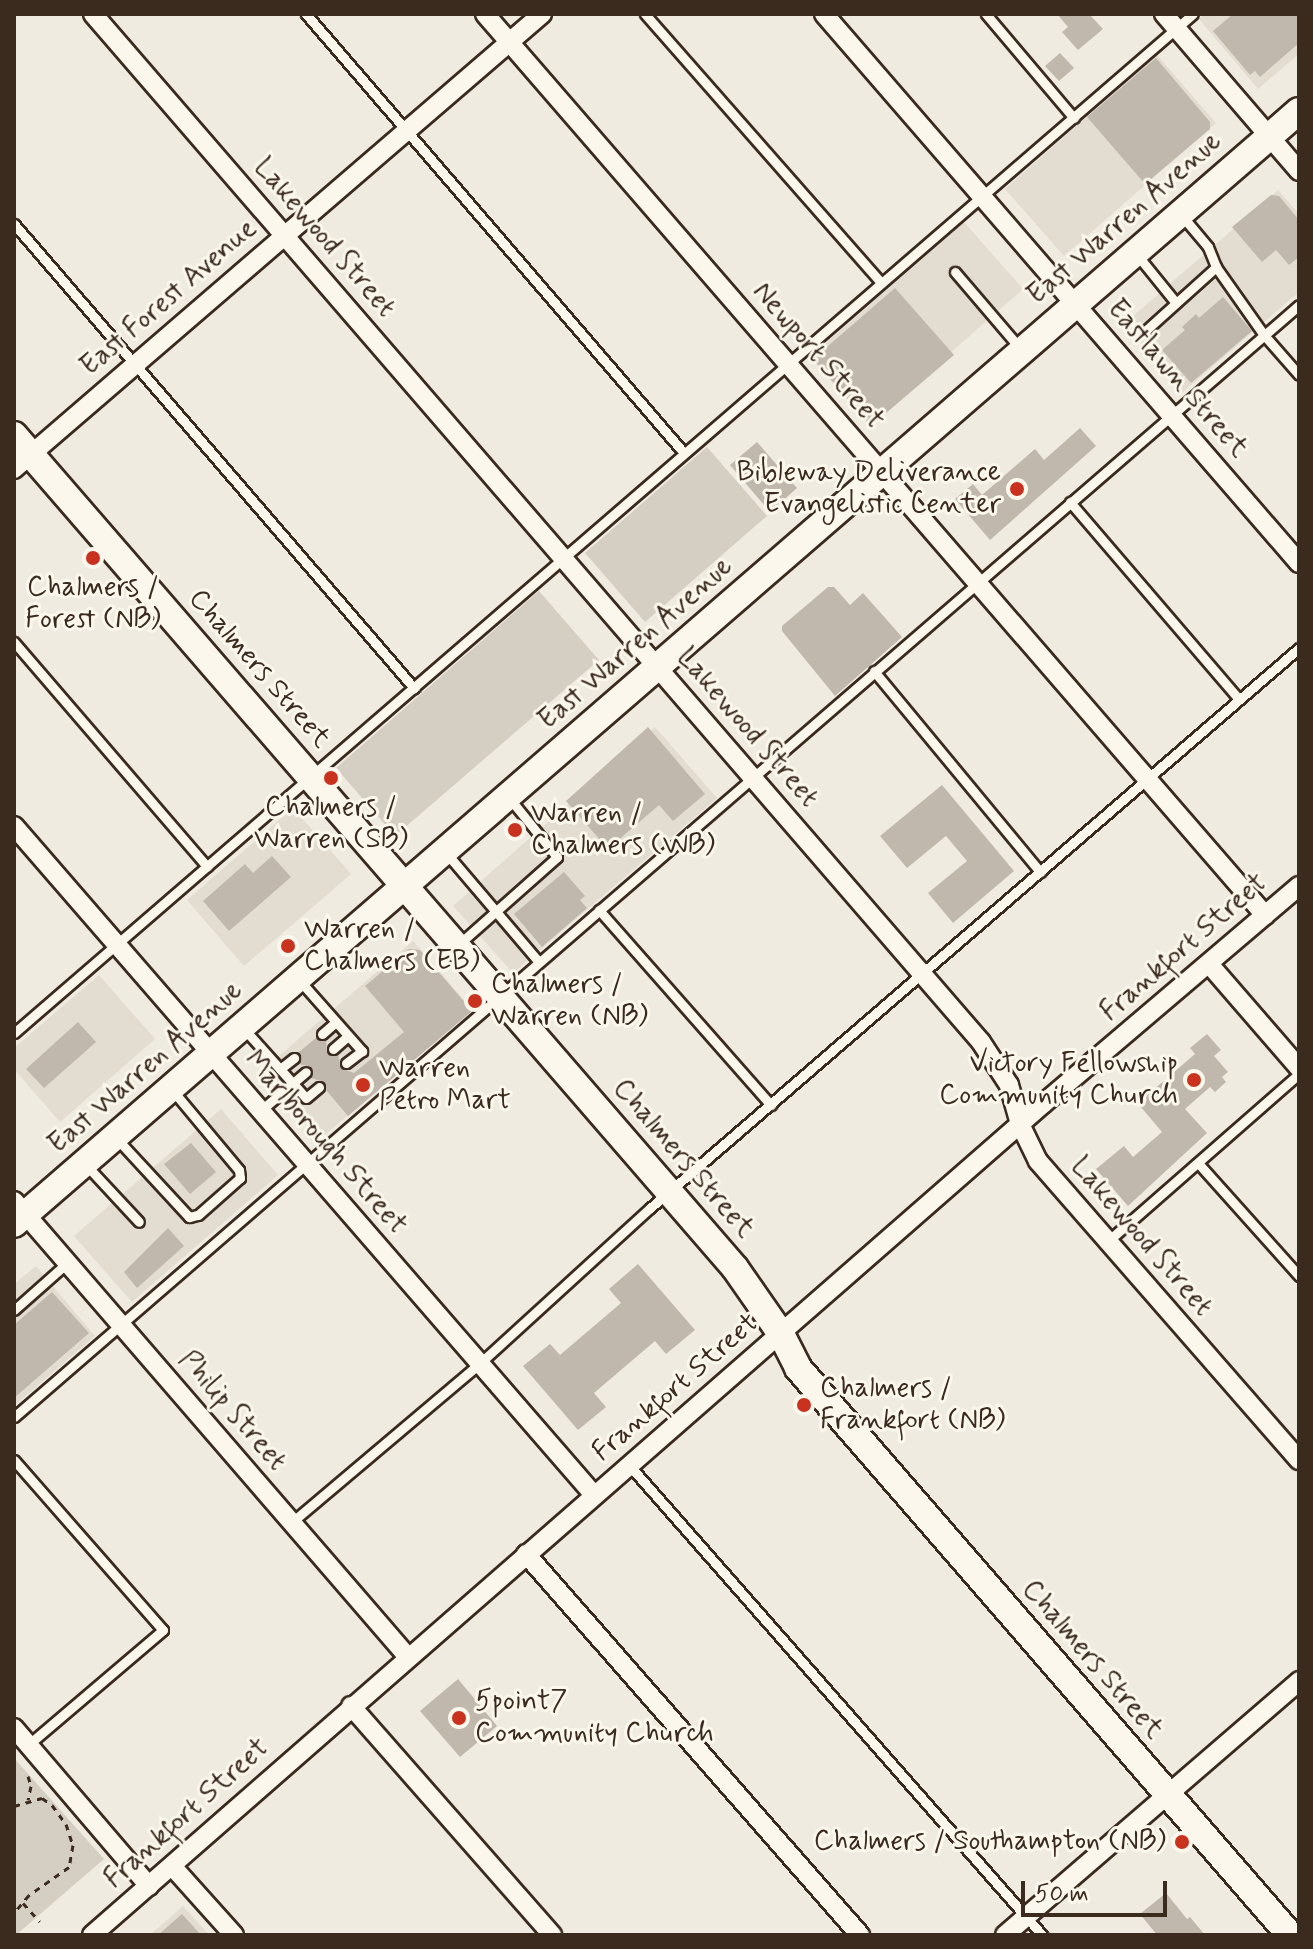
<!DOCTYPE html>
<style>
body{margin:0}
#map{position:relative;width:1313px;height:1949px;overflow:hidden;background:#f0ebe0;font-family:Mynerve,sans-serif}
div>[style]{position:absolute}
.built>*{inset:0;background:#e2dcd1}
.green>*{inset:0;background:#d5cec3}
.building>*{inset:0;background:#c0b8ad}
.path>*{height:3px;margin-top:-1.5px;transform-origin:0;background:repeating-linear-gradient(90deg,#3b2a1e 0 6px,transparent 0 12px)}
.roads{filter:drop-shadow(2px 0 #3b2a1e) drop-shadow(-2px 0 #3b2a1e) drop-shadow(0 2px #3b2a1e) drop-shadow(0 -2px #3b2a1e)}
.lane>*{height:9px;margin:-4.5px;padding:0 4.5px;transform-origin:4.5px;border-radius:4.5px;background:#fbf7ec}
.street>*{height:18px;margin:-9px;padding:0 9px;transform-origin:9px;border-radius:9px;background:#fbf7ec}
.secondary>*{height:26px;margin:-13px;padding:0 13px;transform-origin:13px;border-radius:13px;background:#fbf7ec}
.dots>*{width:22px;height:22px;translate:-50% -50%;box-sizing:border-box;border:4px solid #fbf7ec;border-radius:50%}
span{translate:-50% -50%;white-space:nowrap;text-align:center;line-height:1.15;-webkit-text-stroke:6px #fbf7ec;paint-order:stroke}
.street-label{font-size:28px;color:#3b2a1e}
.poi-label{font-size:28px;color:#3b2a1e}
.right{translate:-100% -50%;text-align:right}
.left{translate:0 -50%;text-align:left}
.frame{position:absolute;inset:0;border:16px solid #3b2a1e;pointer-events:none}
.scale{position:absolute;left:1021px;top:1881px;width:146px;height:36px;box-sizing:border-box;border:4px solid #3b2a1e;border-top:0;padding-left:10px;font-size:24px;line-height:28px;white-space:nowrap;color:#3b2a1e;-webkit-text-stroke:6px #fbf7ec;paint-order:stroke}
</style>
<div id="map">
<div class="built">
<i style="clip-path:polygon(1205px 14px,1299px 14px,1299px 54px,1258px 89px,1199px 19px)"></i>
<i style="clip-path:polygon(1157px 55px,1216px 123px,1064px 256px,1005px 189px)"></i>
<i style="clip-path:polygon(1278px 190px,1299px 214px,1299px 292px,1183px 392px,1124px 324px)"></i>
<i style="clip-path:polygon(964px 222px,1023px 289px,869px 424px,810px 357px)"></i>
<i style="clip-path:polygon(655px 727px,717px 798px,513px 973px,453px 906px)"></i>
<i style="clip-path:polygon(293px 808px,351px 874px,244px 966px,187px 900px)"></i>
<i style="clip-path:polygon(413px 941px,472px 1009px,319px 1140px,260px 1072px)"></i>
<i style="clip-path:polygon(99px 975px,155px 1039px,60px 1122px,14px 1069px,14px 1048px)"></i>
<i style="clip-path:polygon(221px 1109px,278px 1175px,132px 1302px,74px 1236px)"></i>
<i style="clip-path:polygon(36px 1266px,95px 1336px,14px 1406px,14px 1284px)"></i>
<i style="clip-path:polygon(183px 1906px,209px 1935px,150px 1935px)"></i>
</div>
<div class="green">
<i style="clip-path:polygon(707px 447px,767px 516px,645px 622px,585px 553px)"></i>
<i style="clip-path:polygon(539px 591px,599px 660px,395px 836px,336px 768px)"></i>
<i style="clip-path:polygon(14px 1758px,104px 1859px,16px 1935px,14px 1935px)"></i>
</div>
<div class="building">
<i style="clip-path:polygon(1057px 14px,1089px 14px,1103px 29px,1078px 50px,1062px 32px,1068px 27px)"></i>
<i style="clip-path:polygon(1233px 14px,1299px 14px,1299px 43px,1260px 77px,1255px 71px,1250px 75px,1213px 31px)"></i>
<i style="clip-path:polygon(1060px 53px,1074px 68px,1059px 81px,1045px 66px)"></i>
<i style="clip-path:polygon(1156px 58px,1210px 122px,1210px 129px,1145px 184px,1087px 117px)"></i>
<i style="clip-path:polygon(1271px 195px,1279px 196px,1299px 220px,1299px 257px,1289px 265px,1276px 250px,1262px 262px,1232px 227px)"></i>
<i style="clip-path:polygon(895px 288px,954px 355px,871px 426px,813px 359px)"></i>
<i style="clip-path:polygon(1223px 297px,1252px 331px,1191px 383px,1162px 350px,1185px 330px,1182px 327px,1196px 314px,1199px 318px)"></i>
<i style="clip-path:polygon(1080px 428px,1096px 446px,990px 540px,955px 499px,973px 484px,982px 495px,1035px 449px,1044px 460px)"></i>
<i style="clip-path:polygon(757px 442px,797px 488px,770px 512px,730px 465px)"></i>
<i style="clip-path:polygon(828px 587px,834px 587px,850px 605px,863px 593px,902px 637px,835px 696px,782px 631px,782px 626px)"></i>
<i style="clip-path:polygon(648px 727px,705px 794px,673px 821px,659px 805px,608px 849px,566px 801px)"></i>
<i style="clip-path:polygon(942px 785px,1014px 871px,953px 923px,928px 893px,967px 861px,946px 836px,907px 868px,880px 836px)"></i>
<i style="clip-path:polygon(272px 856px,291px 877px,229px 931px,203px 901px,245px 864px,253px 873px)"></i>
<i style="clip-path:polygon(564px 872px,585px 896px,580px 900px,587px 908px,542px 947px,514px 914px)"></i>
<i style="clip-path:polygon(409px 949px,420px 950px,472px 1011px,348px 1116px,326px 1090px,324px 1082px,311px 1078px,311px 1067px,299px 1064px,301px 1058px,299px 1052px,316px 1038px,326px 1040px,327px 1053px,338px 1054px,341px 1068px,354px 1073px,404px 1032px,365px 986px)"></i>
<i style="clip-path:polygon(78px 1022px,96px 1042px,44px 1088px,26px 1069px)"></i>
<i style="clip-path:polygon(1207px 1034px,1221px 1050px,1214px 1056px,1228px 1072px,1222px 1077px,1226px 1082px,1215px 1092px,1210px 1087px,1185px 1109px,1207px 1133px,1128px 1206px,1096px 1169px,1124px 1146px,1133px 1157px,1162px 1132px,1140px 1106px,1147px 1100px,1145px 1097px,1195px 1054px,1190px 1048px)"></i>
<i style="clip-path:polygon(191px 1143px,216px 1172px,190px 1194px,164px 1164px)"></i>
<i style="clip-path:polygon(168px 1228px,184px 1246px,137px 1288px,124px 1272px)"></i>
<i style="clip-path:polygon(638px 1264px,695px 1330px,666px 1354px,655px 1341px,594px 1393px,606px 1407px,578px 1430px,523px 1366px,550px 1344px,560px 1355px,621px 1303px,609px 1289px)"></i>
<i style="clip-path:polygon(52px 1292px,89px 1333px,14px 1398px,14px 1325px)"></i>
<i style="clip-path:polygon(458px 1679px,497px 1726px,460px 1757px,420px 1711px)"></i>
<i style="clip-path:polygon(1166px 1893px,1187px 1919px,1190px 1917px,1205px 1935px,1157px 1935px,1140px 1914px)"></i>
<i style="clip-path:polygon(182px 1914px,201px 1935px,158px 1935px)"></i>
</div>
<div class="path">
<i style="left:28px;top:1776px;width:10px;rotate:73deg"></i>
<i style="left:31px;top:1786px;width:14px;rotate:102deg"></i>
<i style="left:14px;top:1806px;width:29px;rotate:-16deg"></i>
<i style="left:42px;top:1798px;width:12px;rotate:35deg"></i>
<i style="left:52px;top:1805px;width:24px;rotate:54deg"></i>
<i style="left:66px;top:1824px;width:22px;rotate:72deg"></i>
<i style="left:73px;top:1845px;width:22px;rotate:100deg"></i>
<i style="left:69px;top:1867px;width:49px;rotate:145deg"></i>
<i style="left:29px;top:1895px;width:23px;rotate:130deg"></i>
<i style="left:23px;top:1903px;width:25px;rotate:48deg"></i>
</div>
<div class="roads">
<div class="lane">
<i style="left:306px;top:14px;width:579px;rotate:49.27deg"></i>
<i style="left:645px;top:14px;width:358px;rotate:48.7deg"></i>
<i style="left:986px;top:14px;width:136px;rotate:49.8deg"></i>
<i style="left:1183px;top:217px;width:39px;rotate:50deg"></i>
<i style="left:1208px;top:247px;width:22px;rotate:68deg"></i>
<i style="left:1216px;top:267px;width:83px;rotate:54.8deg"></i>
<i style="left:1264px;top:335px;width:53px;rotate:48.8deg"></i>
<i style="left:14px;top:224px;width:613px;rotate:49.24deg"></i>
<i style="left:1138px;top:256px;width:60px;rotate:51deg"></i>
<i style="left:955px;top:272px;width:100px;rotate:49.5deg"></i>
<i style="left:1145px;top:331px;width:96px;rotate:-42deg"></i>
<i style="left:1070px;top:502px;width:260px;rotate:49.4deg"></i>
<i style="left:14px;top:642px;width:296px;rotate:49.3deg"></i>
<i style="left:874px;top:671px;width:261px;rotate:50.4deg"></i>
<i style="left:447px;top:854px;width:140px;rotate:49.6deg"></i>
<i style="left:599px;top:910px;width:260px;rotate:48.6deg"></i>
<i style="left:459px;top:944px;width:131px;rotate:-41.6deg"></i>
<i style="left:557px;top:857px;width:75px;rotate:-129deg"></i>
<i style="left:300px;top:981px;width:94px;rotate:48.5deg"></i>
<i style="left:362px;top:1051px;width:20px;rotate:143deg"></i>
<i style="left:245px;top:1030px;width:91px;rotate:48.1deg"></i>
<i style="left:306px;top:1098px;width:17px;rotate:-40deg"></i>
<i style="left:14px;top:1033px;width:1558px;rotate:-40.84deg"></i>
<i style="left:322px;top:1034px;width:18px;rotate:-41deg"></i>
<i style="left:333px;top:1049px;width:20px;rotate:-41deg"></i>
<i style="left:280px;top:1069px;width:18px;rotate:-38deg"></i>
<i style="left:260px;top:1111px;width:60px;rotate:-40.3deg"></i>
<i style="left:118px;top:1140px;width:105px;rotate:47.3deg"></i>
<i style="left:189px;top:1217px;width:9px;rotate:-13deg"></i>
<i style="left:198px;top:1215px;width:56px;rotate:-41.4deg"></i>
<i style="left:240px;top:1178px;width:8px;rotate:-97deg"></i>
<i style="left:239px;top:1170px;width:103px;rotate:-129.9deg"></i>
<i style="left:1198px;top:1163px;width:152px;rotate:48.2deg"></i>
<i style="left:87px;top:1166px;width:76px;rotate:47.1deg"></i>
<i style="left:1108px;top:1241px;width:254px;rotate:-41.2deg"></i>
<i style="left:14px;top:1310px;width:71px;rotate:-41.6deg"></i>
<i style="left:14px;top:1417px;width:1699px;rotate:-40.87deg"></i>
<i style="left:14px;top:1460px;width:226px;rotate:48.8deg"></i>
<i style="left:163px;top:1630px;width:177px;rotate:139.6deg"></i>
<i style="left:629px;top:1465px;width:626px;rotate:48.69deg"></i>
<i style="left:292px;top:1522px;width:245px;rotate:-40.2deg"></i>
<i style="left:479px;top:1364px;width:231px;rotate:-42.4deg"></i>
<i style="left:650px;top:1208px;width:857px;rotate:-40.79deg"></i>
</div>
<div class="street">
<i style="left:93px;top:14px;width:1358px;rotate:49.18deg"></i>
<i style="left:981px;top:1042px;width:51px;rotate:56.9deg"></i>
<i style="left:1009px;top:1085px;width:41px;rotate:74.2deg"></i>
<i style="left:1020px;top:1124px;width:41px;rotate:64.1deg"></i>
<i style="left:1038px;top:1161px;width:397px;rotate:48.9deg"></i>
<i style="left:485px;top:14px;width:1192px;rotate:49.12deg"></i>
<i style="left:824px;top:14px;width:726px;rotate:49.13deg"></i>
<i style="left:1164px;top:14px;width:207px;rotate:49.3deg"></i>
<i style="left:14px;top:469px;width:697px;rotate:-40.75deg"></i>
<i style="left:14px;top:826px;width:885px;rotate:49.08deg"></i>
<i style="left:1209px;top:964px;width:138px;rotate:49.1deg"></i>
<i style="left:14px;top:1201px;width:603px;rotate:49.17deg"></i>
<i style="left:526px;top:1554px;width:507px;rotate:48.76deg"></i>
<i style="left:351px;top:1706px;width:305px;rotate:48.7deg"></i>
<i style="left:14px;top:1728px;width:208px;rotate:49.5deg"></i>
<i style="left:172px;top:1866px;width:93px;rotate:48.1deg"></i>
<i style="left:92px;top:1935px;width:1264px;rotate:-41.15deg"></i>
<i style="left:1044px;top:1103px;width:335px;rotate:-40.4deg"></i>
<i style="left:1005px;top:1935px;width:389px;rotate:-40.8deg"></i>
</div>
<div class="secondary">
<i style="left:14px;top:435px;width:1102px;rotate:49.12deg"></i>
<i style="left:735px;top:1268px;width:80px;rotate:55.1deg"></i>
<i style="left:781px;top:1334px;width:38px;rotate:63deg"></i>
<i style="left:798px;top:1368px;width:751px;rotate:49.05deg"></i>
<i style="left:14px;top:1224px;width:1700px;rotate:-40.9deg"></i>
</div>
</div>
<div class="dots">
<i style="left:1017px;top:489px;background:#c8321e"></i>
<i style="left:93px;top:558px;background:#c8321e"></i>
<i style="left:331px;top:778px;background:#c8321e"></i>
<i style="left:515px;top:830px;background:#c8321e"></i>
<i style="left:288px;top:946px;background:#c8321e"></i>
<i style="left:475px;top:1001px;background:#c8321e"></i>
<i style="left:1194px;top:1080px;background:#c8321e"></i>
<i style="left:363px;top:1085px;background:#c8321e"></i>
<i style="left:804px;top:1405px;background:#c8321e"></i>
<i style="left:459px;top:1718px;background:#c8321e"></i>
<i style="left:1182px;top:1842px;background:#c8321e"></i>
</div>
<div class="street-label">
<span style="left:1125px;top:219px;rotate:-41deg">East Warren Avenue</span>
<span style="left:324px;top:238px;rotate:49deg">Lakewood Street</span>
<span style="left:169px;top:298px;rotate:-41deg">East Forest Avenue</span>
<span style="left:818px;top:356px;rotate:49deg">Newport Street</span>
<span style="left:1177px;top:379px;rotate:49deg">Eastlawn Street</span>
<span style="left:636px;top:644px;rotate:-41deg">East Warren Avenue</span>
<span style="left:259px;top:669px;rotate:49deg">Chalmers Street</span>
<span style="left:747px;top:728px;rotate:49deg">Lakewood Street</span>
<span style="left:1184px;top:948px;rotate:-41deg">Frankfort Street</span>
<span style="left:146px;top:1068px;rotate:-41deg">East Warren Avenue</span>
<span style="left:325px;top:1143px;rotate:49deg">Marlborough Street</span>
<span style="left:683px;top:1159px;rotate:49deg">Chalmers Street</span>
<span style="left:1141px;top:1237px;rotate:49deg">Lakewood Street</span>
<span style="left:676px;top:1388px;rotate:-41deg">Frankfort Street</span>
<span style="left:232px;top:1411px;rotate:49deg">Philip Street</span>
<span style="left:1092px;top:1660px;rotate:49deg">Chalmers Street</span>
<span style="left:187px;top:1814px;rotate:-42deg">Frankfort Street</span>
</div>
<div class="poi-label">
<span class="right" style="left:1001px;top:489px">Bibleway Deliverance<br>Evangelistic Center</span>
<span style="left:93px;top:604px">Chalmers /<br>Forest (NB)</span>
<span style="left:331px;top:824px">Chalmers /<br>Warren (SB)</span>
<span class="left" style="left:531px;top:830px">Warren /<br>Chalmers (WB)</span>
<span class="left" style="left:304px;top:946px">Warren /<br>Chalmers (EB)</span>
<span class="left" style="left:491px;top:1001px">Chalmers /<br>Warren (NB)</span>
<span class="right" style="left:1178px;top:1080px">Victory Fellowship<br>Community Church</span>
<span class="left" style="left:379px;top:1085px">Warren<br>Petro Mart</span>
<span class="left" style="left:820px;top:1405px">Chalmers /<br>Frankfort (NB)</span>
<span class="left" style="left:475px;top:1718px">5point7<br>Community Church</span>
<span class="right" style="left:1166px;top:1842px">Chalmers / Southampton (NB)</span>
</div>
<div class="frame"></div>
<div class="scale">50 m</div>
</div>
